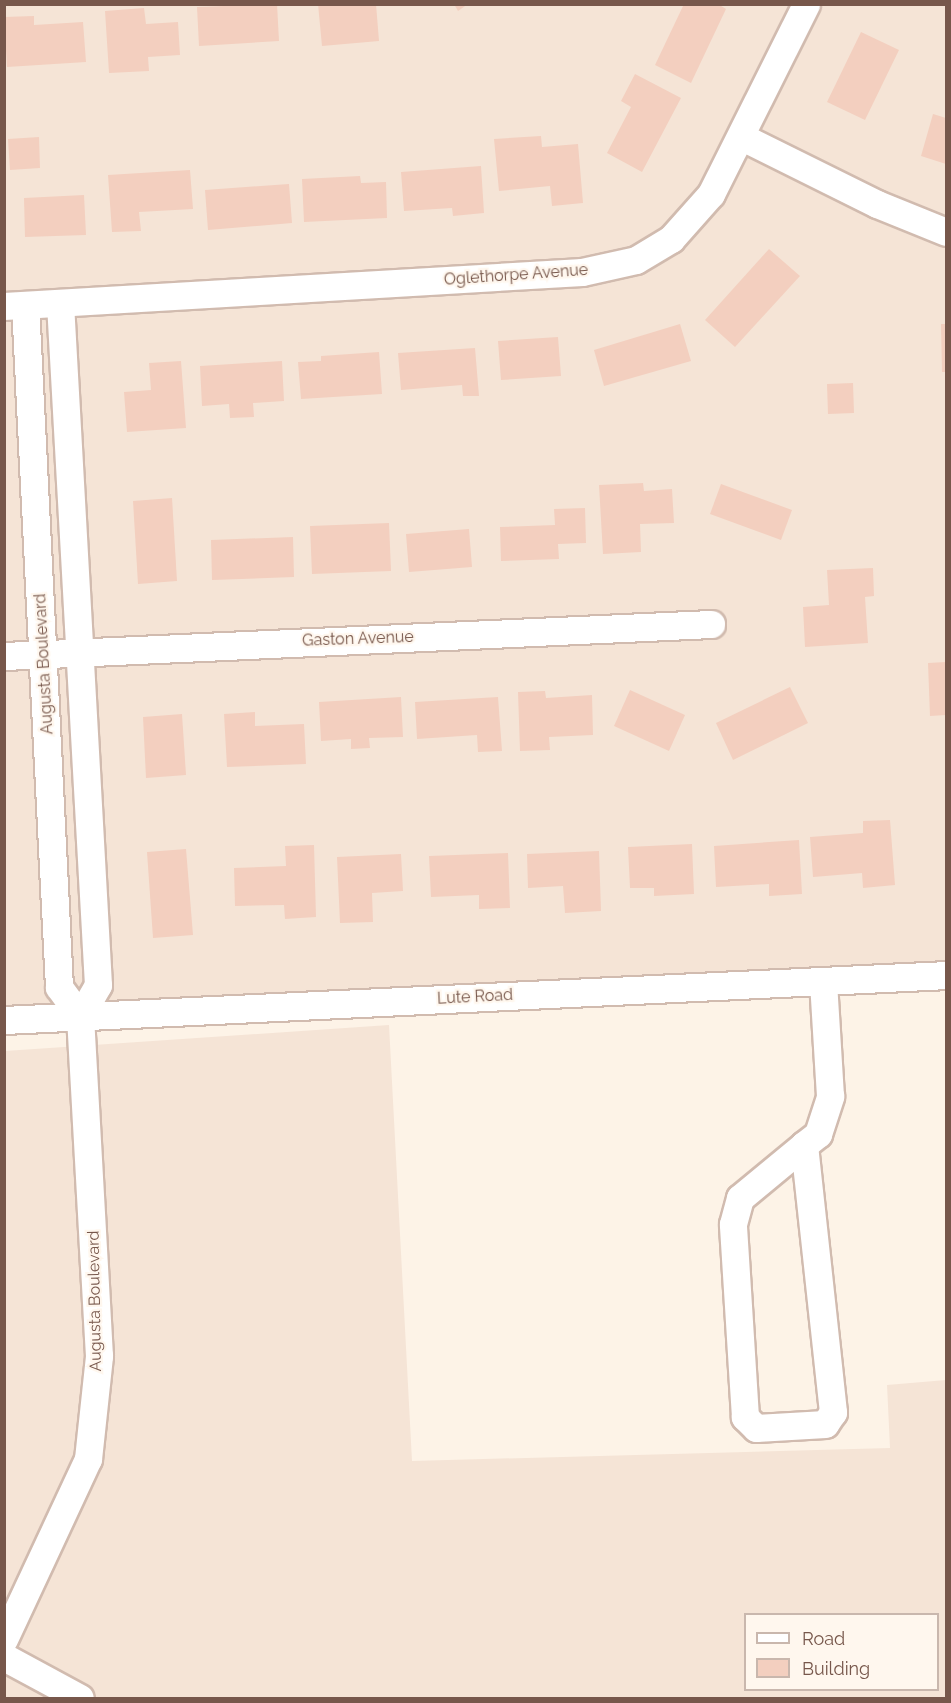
<!DOCTYPE html>
<style>
body{margin:0}
#map{position:relative;width:951px;height:1703px;overflow:hidden;background:#fdf3e7;font-family:Raleway,sans-serif}
div>[style]{position:absolute}
.residential>*{inset:0;background:#f5e4d6}
.building>*{inset:0;background:#f3cfbf}
.roads{filter:drop-shadow(2px 0 #d1bbaf) drop-shadow(-2px 0 #d1bbaf) drop-shadow(0 2px #d1bbaf) drop-shadow(0 -2px #d1bbaf)}
.minor>*{height:27px;margin:-13.5px;padding:0 13.5px;transform-origin:13.5px;border-radius:13.5px;background:#fff}
span{translate:-50% -50%;white-space:nowrap;text-align:center;line-height:1.15;-webkit-text-stroke:4.5px #fff7ee;paint-order:stroke}
.street-label{font-size:16px;color:#77574b}
.frame{position:absolute;inset:0;border:6px solid #77574b;pointer-events:none}
.legend{position:absolute;left:744px;top:1613px;width:195px;height:78px;box-sizing:border-box;background:#fff7ee;border:2px solid #c9b7ad;margin:0;padding:8px 10px;list-style:none;font-size:18px;color:#77574b}
.legend li{display:flex;align-items:center;gap:12px;height:30px}
.legend b{width:30px;border:2px solid #c9b7ad}
</style>
<div id="map">
<div class="residential">
<i style="clip-path:polygon(5px 5px,946px 5px,946px 967px,5px 1018px)"></i>
<i style="clip-path:polygon(evenodd,389px 1025px,412px 1461px,890px 1448px,887px 1385px,946px 1380px,946px 1698px,5px 1698px,5px 1051px,389px 1025px,746px 1614px,938px 1614px,938px 1690px,746px 1690px,746px 1614px)"></i>
</div>
<div class="building">
<i style="clip-path:polygon(277px 4px,279px 41px,199px 46px,197px 7px)"></i>
<i style="clip-path:polygon(318px 4px,376px 4px,379px 41px,322px 46px)"></i>
<i style="clip-path:polygon(454px 4px,468px 4px,458px 11px)"></i>
<i style="clip-path:polygon(684px 4px,718px 4px,726px 9px,691px 83px,655px 65px)"></i>
<i style="clip-path:polygon(144px 8px,146px 24px,178px 22px,180px 55px,148px 57px,149px 71px,109px 73px,105px 11px)"></i>
<i style="clip-path:polygon(34px 16px,34px 25px,83px 22px,86px 62px,7px 67px,4px 17px)"></i>
<i style="clip-path:polygon(861px 32px,899px 50px,865px 120px,827px 102px)"></i>
<i style="clip-path:polygon(635px 74px,681px 98px,642px 172px,607px 153px,631px 107px,621px 101px)"></i>
<i style="clip-path:polygon(933px 114px,946px 118px,946px 164px,921px 156px)"></i>
<i style="clip-path:polygon(541px 136px,542px 147px,578px 144px,583px 203px,552px 206px,550px 186px,499px 191px,494px 139px)"></i>
<i style="clip-path:polygon(39px 137px,40px 168px,10px 170px,8px 139px)"></i>
<i style="clip-path:polygon(481px 166px,484px 213px,453px 216px,452px 208px,404px 211px,401px 172px)"></i>
<i style="clip-path:polygon(190px 170px,193px 209px,139px 212px,141px 231px,112px 232px,108px 175px)"></i>
<i style="clip-path:polygon(360px 176px,361px 183px,386px 182px,387px 218px,304px 222px,302px 179px)"></i>
<i style="clip-path:polygon(289px 184px,292px 223px,208px 230px,205px 190px)"></i>
<i style="clip-path:polygon(84px 195px,86px 235px,25px 237px,24px 198px)"></i>
<i style="clip-path:polygon(769px 249px,800px 276px,735px 347px,705px 320px)"></i>
<i style="clip-path:polygon(680px 324px,691px 361px,604px 386px,594px 350px)"></i>
<i style="clip-path:polygon(941px 324px,946px 324px,946px 372px,942px 372px)"></i>
<i style="clip-path:polygon(558px 337px,561px 376px,501px 380px,498px 341px)"></i>
<i style="clip-path:polygon(475px 348px,479px 396px,463px 396px,462px 385px,401px 390px,398px 353px)"></i>
<i style="clip-path:polygon(379px 352px,382px 394px,301px 399px,298px 362px,321px 361px,321px 356px)"></i>
<i style="clip-path:polygon(181px 361px,186px 428px,127px 432px,124px 392px,151px 390px,149px 363px)"></i>
<i style="clip-path:polygon(282px 361px,284px 401px,253px 403px,254px 417px,230px 418px,229px 404px,202px 406px,200px 366px)"></i>
<i style="clip-path:polygon(853px 383px,854px 413px,828px 414px,827px 384px)"></i>
<i style="clip-path:polygon(643px 483px,644px 491px,672px 489px,674px 523px,640px 524px,641px 552px,603px 554px,599px 485px)"></i>
<i style="clip-path:polygon(721px 484px,792px 510px,781px 540px,710px 514px)"></i>
<i style="clip-path:polygon(172px 498px,177px 581px,138px 584px,133px 501px)"></i>
<i style="clip-path:polygon(585px 508px,586px 543px,558px 544px,559px 559px,501px 561px,500px 527px,555px 525px,554px 509px)"></i>
<i style="clip-path:polygon(389px 523px,391px 571px,312px 574px,310px 526px)"></i>
<i style="clip-path:polygon(469px 529px,472px 567px,409px 572px,406px 534px)"></i>
<i style="clip-path:polygon(293px 537px,294px 577px,212px 580px,211px 540px)"></i>
<i style="clip-path:polygon(873px 568px,874px 596px,865px 597px,868px 643px,805px 647px,803px 607px,829px 605px,827px 570px)"></i>
<i style="clip-path:polygon(946px 662px,946px 715px,930px 716px,928px 663px)"></i>
<i style="clip-path:polygon(790px 687px,808px 723px,733px 760px,716px 723px)"></i>
<i style="clip-path:polygon(630px 690px,685px 715px,669px 751px,614px 726px)"></i>
<i style="clip-path:polygon(545px 691px,546px 698px,592px 695px,593px 735px,549px 737px,550px 750px,520px 751px,518px 692px)"></i>
<i style="clip-path:polygon(401px 697px,403px 737px,369px 738px,370px 748px,351px 749px,351px 739px,321px 741px,319px 702px)"></i>
<i style="clip-path:polygon(498px 697px,502px 751px,478px 752px,477px 735px,417px 739px,415px 702px)"></i>
<i style="clip-path:polygon(255px 712px,255px 726px,304px 724px,306px 764px,227px 767px,224px 714px)"></i>
<i style="clip-path:polygon(182px 714px,186px 775px,146px 778px,143px 717px)"></i>
<i style="clip-path:polygon(890px 820px,895px 885px,863px 888px,862px 873px,813px 877px,810px 837px,863px 833px,863px 821px)"></i>
<i style="clip-path:polygon(799px 840px,802px 894px,769px 896px,769px 884px,716px 887px,714px 846px)"></i>
<i style="clip-path:polygon(692px 844px,694px 894px,654px 896px,654px 888px,630px 888px,628px 847px)"></i>
<i style="clip-path:polygon(314px 845px,316px 917px,285px 919px,284px 905px,235px 906px,234px 868px,286px 866px,285px 846px)"></i>
<i style="clip-path:polygon(186px 849px,193px 935px,153px 938px,147px 852px)"></i>
<i style="clip-path:polygon(599px 851px,601px 911px,565px 913px,563px 886px,528px 888px,527px 854px)"></i>
<i style="clip-path:polygon(508px 853px,510px 908px,479px 909px,479px 895px,431px 897px,429px 856px)"></i>
<i style="clip-path:polygon(401px 854px,403px 891px,372px 893px,373px 922px,340px 923px,337px 857px)"></i>
</div>
<div class="roads">
<div class="minor">
<i style="left:742px;top:137px;width:151px;rotate:26.4deg"></i>
<i style="left:877px;top:204px;width:74px;rotate:22.1deg"></i>
<i style="left:60px;top:303px;width:683px;rotate:86.81deg"></i>
<i style="left:98px;top:985px;width:36px;rotate:120deg"></i>
<i style="left:4px;top:306px;width:579px;rotate:-3.37deg"></i>
<i style="left:582px;top:272px;width:55px;rotate:-12.5deg"></i>
<i style="left:636px;top:260px;width:41px;rotate:-31deg"></i>
<i style="left:671px;top:239px;width:60px;rotate:-48.4deg"></i>
<i style="left:711px;top:194px;width:212px;rotate:-63.4deg"></i>
<i style="left:4px;top:656px;width:708px;rotate:-2.59deg"></i>
<i style="left:4px;top:1020px;width:943px;rotate:-2.73deg"></i>
<i style="left:804px;top:1145px;width:269px;rotate:83.8deg"></i>
<i style="left:833px;top:1412px;width:14px;rotate:124deg"></i>
<i style="left:825px;top:1424px;width:69px;rotate:176.7deg"></i>
<i style="left:756px;top:1428px;width:16px;rotate:-135deg"></i>
<i style="left:745px;top:1417px;width:193px;rotate:-93.6deg"></i>
<i style="left:733px;top:1224px;width:27px;rotate:-75deg"></i>
<i style="left:740px;top:1198px;width:83px;rotate:-39.6deg"></i>
<i style="left:804px;top:1145px;width:18px;rotate:-38deg"></i>
<i style="left:818px;top:1134px;width:40px;rotate:-72deg"></i>
<i style="left:830px;top:1096px;width:115px;rotate:-93.5deg"></i>
<i style="left:4px;top:1639px;width:199px;rotate:-65deg"></i>
<i style="left:88px;top:1459px;width:104px;rotate:-83.9deg"></i>
<i style="left:99px;top:1356px;width:341px;rotate:-93.2deg"></i>
<i style="left:80px;top:1016px;width:36px;rotate:-126deg"></i>
<i style="left:59px;top:987px;width:683px;rotate:-92.85deg"></i>
<i style="left:4px;top:1657px;width:86px;rotate:28.3deg"></i>
</div>
</div>
<div class="street-label">
<span style="left:516px;top:275px;rotate:-4deg">Oglethorpe Avenue</span>
<span style="left:358px;top:639px;rotate:-2deg">Gaston Avenue</span>
<span style="left:44px;top:664px;rotate:-93deg">Augusta Boulevard</span>
<span style="left:475px;top:997px;rotate:-3deg">Lute Road</span>
<span style="left:95px;top:1301px;rotate:-91deg">Augusta Boulevard</span>
</div>
<div class="frame"></div>
<ul class="legend">
<li><b style="height:8px;background:#fff"></b>Road</li>
<li><b style="height:16px;background:#f3cfbf"></b>Building</li>
</ul>
</div>
